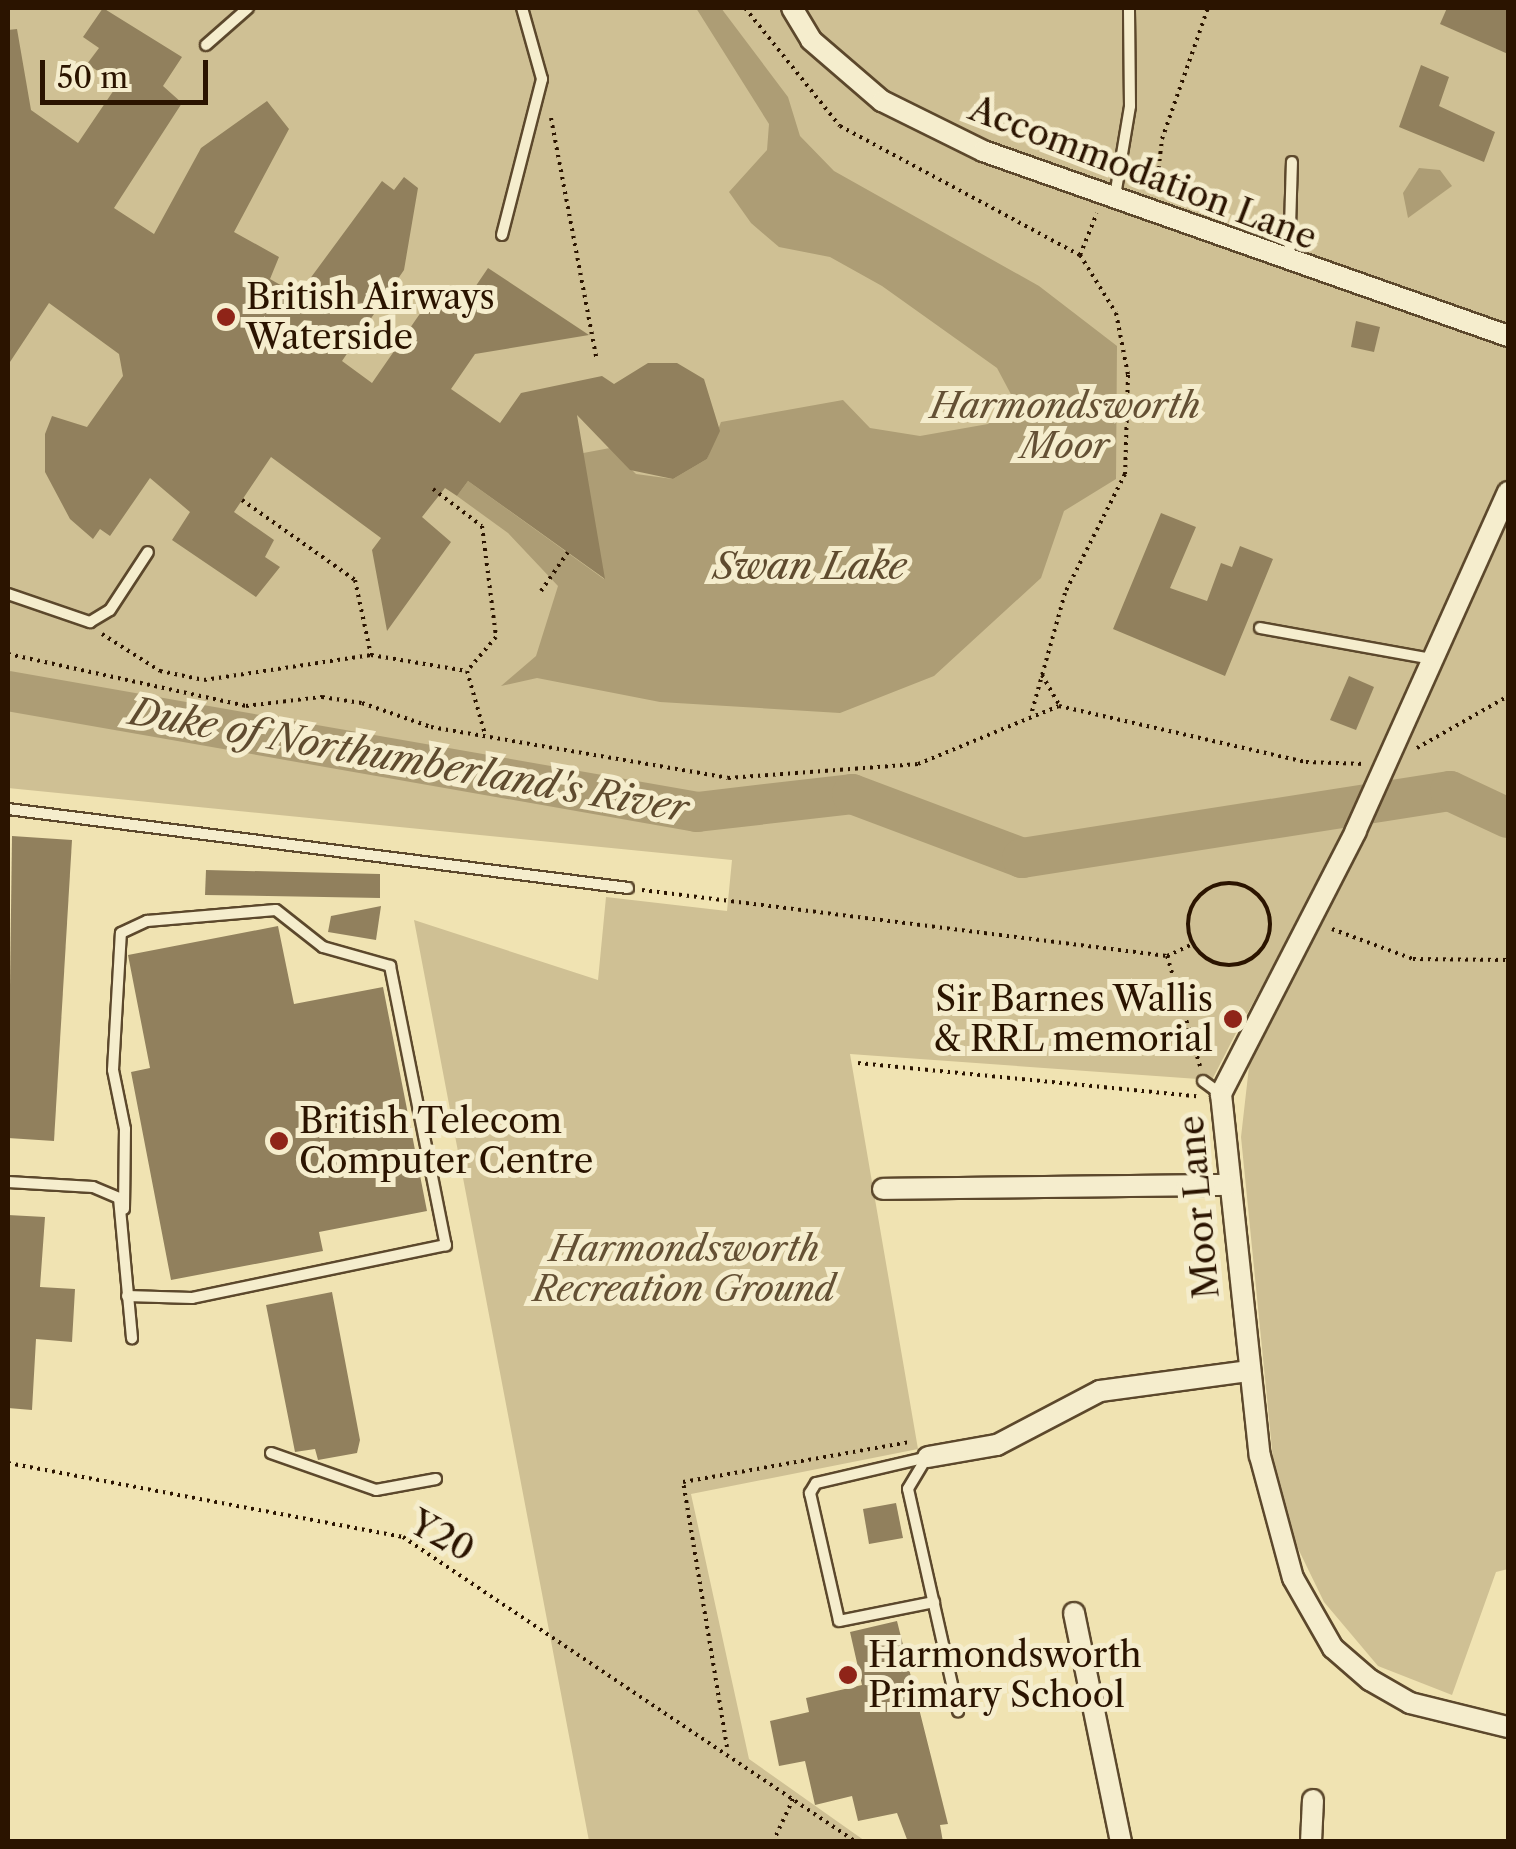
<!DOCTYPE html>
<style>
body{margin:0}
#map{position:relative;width:1516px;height:1849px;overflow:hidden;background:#f0e3b2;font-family:"Libre Caslon Text",serif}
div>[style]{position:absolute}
.green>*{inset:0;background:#cfc094}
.water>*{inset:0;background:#ad9d75}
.river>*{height:40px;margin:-20px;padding:0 20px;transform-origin:20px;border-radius:20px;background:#ad9d75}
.building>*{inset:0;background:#91805d}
.path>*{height:4px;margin-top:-2px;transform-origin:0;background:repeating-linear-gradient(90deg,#2b1400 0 2.5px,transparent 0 7.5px)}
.path>.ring{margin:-2px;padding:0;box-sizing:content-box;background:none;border:4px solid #2b1400;border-radius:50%}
.roads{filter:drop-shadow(2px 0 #5c482c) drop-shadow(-2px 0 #5c482c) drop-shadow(0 2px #5c482c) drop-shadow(0 -2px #5c482c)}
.service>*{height:10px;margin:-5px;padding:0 5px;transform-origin:5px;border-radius:5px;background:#f5edcd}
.minor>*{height:20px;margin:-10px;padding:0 10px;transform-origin:10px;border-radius:10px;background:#f5edcd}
.dots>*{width:28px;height:28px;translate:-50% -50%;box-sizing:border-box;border:5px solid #f5edcd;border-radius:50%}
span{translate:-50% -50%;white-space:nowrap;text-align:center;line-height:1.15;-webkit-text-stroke:10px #f5edcd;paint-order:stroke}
.street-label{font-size:35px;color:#2b1400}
.poi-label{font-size:35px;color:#2b1400}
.left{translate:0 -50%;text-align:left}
.right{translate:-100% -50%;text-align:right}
.park-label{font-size:35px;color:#645034;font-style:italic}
.water-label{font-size:38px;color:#5f4b2f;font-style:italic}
.frame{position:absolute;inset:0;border:10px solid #2b1400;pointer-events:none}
.scale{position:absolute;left:40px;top:60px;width:168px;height:45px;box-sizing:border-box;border:5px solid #2b1400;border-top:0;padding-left:12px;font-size:30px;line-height:35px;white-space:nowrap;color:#2b1400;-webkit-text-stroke:8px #f5edcd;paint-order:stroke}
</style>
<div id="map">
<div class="green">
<i style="clip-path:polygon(8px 8px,1508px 8px,1508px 1569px,1496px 1572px,1452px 1695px,1378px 1666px,1324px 1602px,1290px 1532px,1276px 1489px,1241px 1137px,1251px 1049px,1372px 808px,1022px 858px,852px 794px,697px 812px,8px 691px)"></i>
<i style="clip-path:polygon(8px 699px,696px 819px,849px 807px,1019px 870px,1352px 820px,1247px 1014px,1229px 1005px,1220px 1020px,1237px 1031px,1212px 1080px,850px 1054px,918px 1449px,691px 1494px,749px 1759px,865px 1841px,589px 1841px,414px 920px,598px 980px,606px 897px,727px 911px,732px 860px,8px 788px)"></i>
</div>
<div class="water">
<i style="clip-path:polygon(696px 8px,721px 8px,788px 97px,800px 136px,834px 171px,1039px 286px,1117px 346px,1116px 479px,1064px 511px,1041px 578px,934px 676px,840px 713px,660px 702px,537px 678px,501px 686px,536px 656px,558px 586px,508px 533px,457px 496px,468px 481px,604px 579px,578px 454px,610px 448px,636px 474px,673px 479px,707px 459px,721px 422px,843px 400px,870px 428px,920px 436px,988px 424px,1014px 400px,997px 368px,882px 286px,830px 257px,779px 247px,751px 223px,729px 192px,767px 150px,769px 124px)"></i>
<i style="clip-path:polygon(1419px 168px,1440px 170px,1452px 186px,1408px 218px,1403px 193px)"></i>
</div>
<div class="river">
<i style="left:8px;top:691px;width:700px;rotate:9.96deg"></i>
<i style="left:697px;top:812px;width:156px;rotate:-6.6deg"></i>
<i style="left:852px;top:794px;width:182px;rotate:20.6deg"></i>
<i style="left:1022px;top:858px;width:433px;rotate:-8.9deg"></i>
<i style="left:1450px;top:791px;width:64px;rotate:25deg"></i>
</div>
<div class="building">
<i style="clip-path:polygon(103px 8px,182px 57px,163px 86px,182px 103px,114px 208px,154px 234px,201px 148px,267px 101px,289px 129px,234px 232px,279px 257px,270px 279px,298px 295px,382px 181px,394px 190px,404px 177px,418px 188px,404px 270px,342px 361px,372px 383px,428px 302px,446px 285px,467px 299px,488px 268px,589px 335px,475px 354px,451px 389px,500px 423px,521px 393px,602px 376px,614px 384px,648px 363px,677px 363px,704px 379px,720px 431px,707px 459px,673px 479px,630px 470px,577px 415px,605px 579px,468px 481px,457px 496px,445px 488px,422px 517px,451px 542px,387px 631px,372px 550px,381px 538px,271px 457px,234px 512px,274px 540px,265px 557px,280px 567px,256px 597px,172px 540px,190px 512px,150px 478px,110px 536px,100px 529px,93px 539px,70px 519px,45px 472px,45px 434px,52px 416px,87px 427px,123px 376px,119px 354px,49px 303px,8px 365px,8px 30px,17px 29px,31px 110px,78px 143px,118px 84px,87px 64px,99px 48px,83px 37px)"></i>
<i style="clip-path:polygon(1447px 8px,1508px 8px,1508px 54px,1440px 24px)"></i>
<i style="clip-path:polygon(1421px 65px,1449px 77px,1439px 106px,1495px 132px,1484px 162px,1399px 127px)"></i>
<i style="clip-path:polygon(1356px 321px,1380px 327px,1374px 352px,1351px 347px)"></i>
<i style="clip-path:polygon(1161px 513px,1196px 527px,1170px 588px,1207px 601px,1221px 563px,1232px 567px,1240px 546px,1273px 559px,1225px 676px,1113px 629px)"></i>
<i style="clip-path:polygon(1349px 676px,1374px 687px,1356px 730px,1330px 720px)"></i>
<i style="clip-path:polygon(12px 836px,72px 840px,54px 1141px,8px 1138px)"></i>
<i style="clip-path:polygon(206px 870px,380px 874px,380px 898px,205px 895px)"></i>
<i style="clip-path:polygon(381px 906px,376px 940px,328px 932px,331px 916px)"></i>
<i style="clip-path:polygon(278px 926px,294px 1004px,383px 987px,427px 1211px,319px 1232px,323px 1251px,171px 1280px,131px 1072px,150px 1068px,128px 955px)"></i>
<i style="clip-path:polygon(8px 1215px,45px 1217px,40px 1287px,75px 1289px,72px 1342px,36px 1339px,32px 1410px,8px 1408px)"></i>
<i style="clip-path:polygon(332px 1292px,360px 1440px,357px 1453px,318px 1460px,315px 1449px,295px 1452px,266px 1305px)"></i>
<i style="clip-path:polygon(896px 1503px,903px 1538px,869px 1544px,863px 1509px)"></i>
<i style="clip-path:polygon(897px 1621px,948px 1824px,940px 1825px,943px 1842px,908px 1842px,897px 1813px,858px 1821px,852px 1796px,815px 1805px,805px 1761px,779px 1766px,770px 1721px,809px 1712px,806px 1698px,862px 1685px,850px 1632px)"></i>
</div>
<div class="path">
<i style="left:745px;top:8px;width:151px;rotate:51.2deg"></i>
<i style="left:840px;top:126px;width:272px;rotate:28.3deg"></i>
<i style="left:1080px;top:255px;width:68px;rotate:58.2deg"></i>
<i style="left:1116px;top:313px;width:63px;rotate:79deg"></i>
<i style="left:1128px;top:375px;width:99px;rotate:91.7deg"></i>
<i style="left:1125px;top:474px;width:133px;rotate:116.8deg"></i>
<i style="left:1065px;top:593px;width:123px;rotate:105.6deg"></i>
<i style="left:551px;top:118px;width:247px;rotate:79.3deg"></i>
<i style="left:1156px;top:191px;width:52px;rotate:-83.4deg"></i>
<i style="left:1162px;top:139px;width:139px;rotate:-70.7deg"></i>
<i style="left:1080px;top:255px;width:45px;rotate:-68deg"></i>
<i style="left:433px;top:489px;width:61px;rotate:37.1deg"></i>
<i style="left:482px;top:526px;width:112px;rotate:82.8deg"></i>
<i style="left:496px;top:637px;width:45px;rotate:130.5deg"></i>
<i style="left:467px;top:671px;width:66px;rotate:74.1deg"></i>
<i style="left:242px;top:500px;width:138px;rotate:35.3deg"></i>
<i style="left:355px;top:580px;width:77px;rotate:78deg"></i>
<i style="left:371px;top:655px;width:97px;rotate:9.5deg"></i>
<i style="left:541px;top:591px;width:47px;rotate:-55.3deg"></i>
<i style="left:102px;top:634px;width:69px;rotate:32.5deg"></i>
<i style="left:160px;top:671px;width:45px;rotate:11.6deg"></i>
<i style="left:204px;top:680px;width:169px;rotate:-8.5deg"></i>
<i style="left:8px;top:654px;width:244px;rotate:12.3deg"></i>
<i style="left:246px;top:706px;width:77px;rotate:-6.8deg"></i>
<i style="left:322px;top:697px;width:40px;rotate:8.5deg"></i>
<i style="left:362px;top:703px;width:73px;rotate:19.2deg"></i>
<i style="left:431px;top:727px;width:301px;rotate:9.7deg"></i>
<i style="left:728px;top:778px;width:191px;rotate:-4.2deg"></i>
<i style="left:918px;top:764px;width:152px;rotate:-22.4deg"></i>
<i style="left:1059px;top:706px;width:253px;rotate:12.8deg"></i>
<i style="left:1306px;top:762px;width:59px;rotate:1.9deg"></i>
<i style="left:1042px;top:675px;width:34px;rotate:60deg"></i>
<i style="left:1417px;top:748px;width:105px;rotate:-29.7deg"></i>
<i class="ring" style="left:1188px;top:883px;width:78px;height:78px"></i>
<i style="left:642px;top:890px;width:529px;rotate:7.17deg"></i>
<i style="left:1167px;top:956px;width:29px;rotate:-25deg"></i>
<i style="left:1332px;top:929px;width:86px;rotate:20.3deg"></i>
<i style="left:1413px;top:959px;width:95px;rotate:0.6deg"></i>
<i style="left:1167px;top:956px;width:115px;rotate:73.3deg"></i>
<i style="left:858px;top:1063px;width:340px;rotate:5.6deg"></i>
<i style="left:8px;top:1463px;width:402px;rotate:10.6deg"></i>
<i style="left:403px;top:1537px;width:546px;rotate:33.95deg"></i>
<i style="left:727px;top:1747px;width:269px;rotate:-99.4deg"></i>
<i style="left:683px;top:1482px;width:231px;rotate:-10deg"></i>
<i style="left:773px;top:1842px;width:50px;rotate:-65deg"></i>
</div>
<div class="roads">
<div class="service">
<i style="left:206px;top:45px;width:56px;rotate:-41.4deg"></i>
<i style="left:1115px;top:196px;width:91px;rotate:-80.5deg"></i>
<i style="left:1130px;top:106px;width:98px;rotate:-90.6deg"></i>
<i style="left:502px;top:235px;width:161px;rotate:-75.6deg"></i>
<i style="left:542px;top:79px;width:74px;rotate:-105.7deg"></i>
<i style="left:1289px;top:261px;width:99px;rotate:-88.3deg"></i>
<i style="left:8px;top:594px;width:87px;rotate:18.9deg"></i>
<i style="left:90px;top:622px;width:23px;rotate:-31deg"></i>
<i style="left:110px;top:610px;width:69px;rotate:-56.8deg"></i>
<i style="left:1260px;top:628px;width:176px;rotate:10.2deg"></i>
<i style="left:8px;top:809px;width:625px;rotate:7.26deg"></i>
<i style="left:1203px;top:1081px;width:22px;rotate:36deg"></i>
<i style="left:8px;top:1182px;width:85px;rotate:3.4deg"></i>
<i style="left:93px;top:1187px;width:28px;rotate:23deg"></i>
<i style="left:119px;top:1198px;width:141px;rotate:84.7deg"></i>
<i style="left:124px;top:1209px;width:80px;rotate:-89.3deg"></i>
<i style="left:125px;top:1129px;width:60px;rotate:-101.5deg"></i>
<i style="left:113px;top:1070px;width:137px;rotate:-86.7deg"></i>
<i style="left:121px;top:933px;width:29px;rotate:-25deg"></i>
<i style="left:147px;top:921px;width:129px;rotate:-4.9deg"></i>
<i style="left:276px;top:910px;width:60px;rotate:38.2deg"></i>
<i style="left:323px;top:947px;width:70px;rotate:15.8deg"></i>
<i style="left:390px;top:966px;width:285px;rotate:78.7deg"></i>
<i style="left:446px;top:1245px;width:259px;rotate:168.2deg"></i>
<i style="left:192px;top:1298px;width:65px;rotate:-178.2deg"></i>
<i style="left:271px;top:1453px;width:111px;rotate:19.4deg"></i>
<i style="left:376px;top:1490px;width:61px;rotate:-10.4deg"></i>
<i style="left:927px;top:1457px;width:37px;rotate:121deg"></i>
<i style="left:908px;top:1489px;width:228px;rotate:77.3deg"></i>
<i style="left:928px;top:1457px;width:115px;rotate:166.9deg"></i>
<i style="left:816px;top:1483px;width:12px;rotate:121deg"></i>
<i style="left:810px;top:1493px;width:131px;rotate:77.2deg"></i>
<i style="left:839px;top:1621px;width:97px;rotate:-11.3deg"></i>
</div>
<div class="minor">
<i style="left:792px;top:8px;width:37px;rotate:59deg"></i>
<i style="left:811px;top:40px;width:94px;rotate:40.7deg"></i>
<i style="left:882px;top:101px;width:113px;rotate:26.3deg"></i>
<i style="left:983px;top:151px;width:557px;rotate:19.41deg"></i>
<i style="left:1508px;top:492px;width:372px;rotate:114.2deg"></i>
<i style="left:1356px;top:831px;width:296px;rotate:117.2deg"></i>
<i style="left:1221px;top:1094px;width:364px;rotate:83.9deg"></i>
<i style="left:1260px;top:1456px;width:126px;rotate:74.9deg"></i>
<i style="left:1293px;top:1578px;width:81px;rotate:60.3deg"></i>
<i style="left:1333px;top:1648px;width:49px;rotate:40.9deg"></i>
<i style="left:1370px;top:1680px;width:46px;rotate:29.9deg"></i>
<i style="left:1410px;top:1703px;width:101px;rotate:13.8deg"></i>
<i style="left:883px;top:1189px;width:344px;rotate:-0.7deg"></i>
<i style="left:928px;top:1457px;width:70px;rotate:-9.9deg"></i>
<i style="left:997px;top:1445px;width:116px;rotate:-27.7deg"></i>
<i style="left:1100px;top:1391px;width:149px;rotate:-7.7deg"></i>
<i style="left:1074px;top:1613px;width:234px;rotate:78.4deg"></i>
<i style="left:1311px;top:1842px;width:42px;rotate:-87.3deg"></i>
</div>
</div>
<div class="dots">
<i style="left:226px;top:317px;background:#8f2418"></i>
<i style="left:1233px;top:1019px;background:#8f2418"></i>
<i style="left:279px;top:1141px;background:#8f2418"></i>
<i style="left:848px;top:1675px;background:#8f2418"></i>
</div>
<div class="street-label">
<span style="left:1143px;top:173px;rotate:21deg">Accommodation Lane</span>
<span style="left:1199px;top:1207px;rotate:-95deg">Moor Lane</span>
<span style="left:442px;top:1536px;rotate:29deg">Y20</span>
</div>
<div class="poi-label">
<span class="left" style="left:246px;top:317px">British Airways<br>Waterside</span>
<span class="right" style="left:1213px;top:1019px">Sir Barnes Wallis<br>&amp; RRL memorial</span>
<span class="left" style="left:299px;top:1141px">British Telecom<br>Computer Centre</span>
<span class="left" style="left:868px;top:1675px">Harmondsworth<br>Primary School</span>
</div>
<div class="park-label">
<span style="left:1065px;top:426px">Harmondsworth<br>Moor</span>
<span style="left:684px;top:1269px">Harmondsworth<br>Recreation Ground</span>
</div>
<div class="water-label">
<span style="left:810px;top:566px">Swan Lake</span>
<span style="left:409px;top:760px;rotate:10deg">Duke of Northumberland's River</span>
</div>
<div class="frame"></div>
<div class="scale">50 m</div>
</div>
